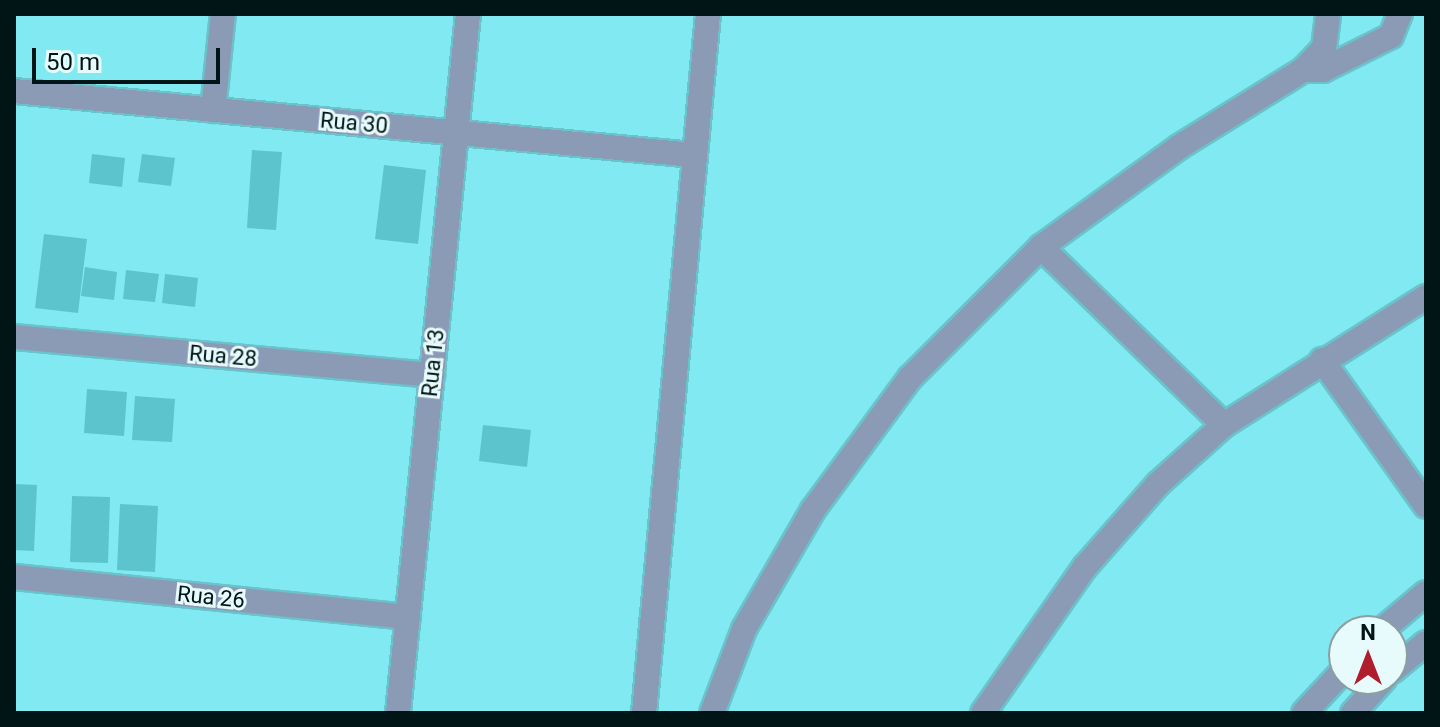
<!DOCTYPE html>
<style>
body{margin:0}
#map{position:relative;width:1440px;height:727px;overflow:hidden;background:#81e9f2;font-family:Roboto,sans-serif}
div>[style]{position:absolute}
.building>*{inset:0;background:#5bc4cd}
.roads{filter:drop-shadow(2px 0 #6ac3cb) drop-shadow(-2px 0 #6ac3cb) drop-shadow(0 2px #6ac3cb) drop-shadow(0 -2px #6ac3cb)}
.minor>*{height:24px;margin:-12px;padding:0 12px;transform-origin:12px;border-radius:12px;background:#8b9ab5}
span{translate:-50% -50%;white-space:nowrap;text-align:center;line-height:1.15;-webkit-text-stroke:6px #e8fbfc;paint-order:stroke}
.street-label{font-size:22px;color:#011517}
.frame{position:absolute;inset:0;border:16px solid #011517;pointer-events:none}
.north{position:absolute;left:1328px;top:615px;width:80px;height:80px;box-sizing:border-box;background:#e8fbfc;border:2px solid #8c9fa0;border-radius:50%;rotate:0deg;font-size:22px;font-weight:700;line-height:32px;text-align:center;color:#011517}
.north::after{content:'';display:block;margin:auto;width:28px;height:36px;background:#b01d2c;clip-path:polygon(50% 0,100% 100%,50% 72%,0 100%)}
.scale{position:absolute;left:32px;top:48px;width:188px;height:36px;box-sizing:border-box;border:4px solid #011517;border-top:0;padding-left:10px;font-size:24px;line-height:28px;white-space:nowrap;color:#011517;-webkit-text-stroke:6px #e8fbfc;paint-order:stroke}
</style>
<div id="map">
<div class="building">
<i style="clip-path:polygon(252px 150px,282px 152px,276px 230px,247px 228px)"></i>
<i style="clip-path:polygon(92px 154px,125px 158px,122px 187px,89px 183px)"></i>
<i style="clip-path:polygon(142px 154px,175px 158px,171px 186px,138px 182px)"></i>
<i style="clip-path:polygon(384px 165px,426px 170px,418px 244px,375px 239px)"></i>
<i style="clip-path:polygon(44px 234px,87px 239px,78px 313px,35px 308px)"></i>
<i style="clip-path:polygon(85px 267px,117px 272px,114px 300px,81px 296px)"></i>
<i style="clip-path:polygon(126px 270px,159px 274px,155px 302px,123px 299px)"></i>
<i style="clip-path:polygon(165px 274px,198px 278px,195px 307px,162px 303px)"></i>
<i style="clip-path:polygon(87px 389px,127px 392px,124px 436px,84px 433px)"></i>
<i style="clip-path:polygon(135px 396px,175px 399px,172px 442px,132px 440px)"></i>
<i style="clip-path:polygon(483px 425px,531px 430px,527px 467px,479px 461px)"></i>
<i style="clip-path:polygon(14px 484px,37px 485px,34px 551px,14px 550px)"></i>
<i style="clip-path:polygon(72px 496px,110px 497px,108px 563px,70px 562px)"></i>
<i style="clip-path:polygon(120px 504px,158px 506px,155px 572px,117px 570px)"></i>
</div>
<div class="roads">
<div class="minor">
<i style="left:1303px;top:70px;width:20px"></i>
<i style="left:1323px;top:70px;width:76px;rotate:-26.6deg"></i>
<i style="left:1391px;top:36px;width:24px;rotate:-68deg"></i>
<i style="left:14px;top:91px;width:682px;rotate:5.38deg"></i>
<i style="left:213px;top:110px;width:97px;rotate:-84.1deg"></i>
<i style="left:1041px;top:247px;width:255px;rotate:44.2deg"></i>
<i style="left:14px;top:337px;width:420px;rotate:5.2deg"></i>
<i style="left:1322px;top:360px;width:179px;rotate:54.5deg"></i>
<i style="left:14px;top:577px;width:396px;rotate:5.8deg"></i>
<i style="left:1381px;top:631px;width:59px;rotate:-40.2deg"></i>
<i style="left:1392px;top:671px;width:44px;rotate:-39.5deg"></i>
<i style="left:398px;top:713px;width:702px;rotate:-84.28deg"></i>
<i style="left:644px;top:713px;width:702px;rotate:-84.77deg"></i>
<i style="left:712px;top:713px;width:90px;rotate:-69.1deg"></i>
<i style="left:744px;top:629px;width:138px;rotate:-59.9deg"></i>
<i style="left:813px;top:510px;width:164px;rotate:-53.7deg"></i>
<i style="left:910px;top:378px;width:185px;rotate:-45deg"></i>
<i style="left:1041px;top:247px;width:170px;rotate:-35.9deg"></i>
<i style="left:1179px;top:147px;width:146px;rotate:-31.8deg"></i>
<i style="left:1303px;top:70px;width:30px;rotate:-46deg"></i>
<i style="left:1324px;top:48px;width:34px;rotate:-83deg"></i>
<i style="left:983px;top:713px;width:178px;rotate:-55.1deg"></i>
<i style="left:1085px;top:567px;width:111px;rotate:-48.7deg"></i>
<i style="left:1158px;top:484px;width:89px;rotate:-41.8deg"></i>
<i style="left:1224px;top:425px;width:239px;rotate:-32.4deg"></i>
<i style="left:1304px;top:713px;width:59px;rotate:-47.1deg"></i>
<i style="left:1353px;top:713px;width:46px;rotate:-47.6deg"></i>
</div>
</div>
<div class="street-label">
<span style="left:354px;top:123px;rotate:5deg">Rua 30</span>
<span style="left:223px;top:356px;rotate:5deg">Rua 28</span>
<span style="left:433px;top:363px;rotate:-84deg">Rua 13</span>
<span style="left:211px;top:597px;rotate:6deg">Rua 26</span>
</div>
<div class="frame"></div>
<div class="north">N</div>
<div class="scale">50 m</div>
</div>
